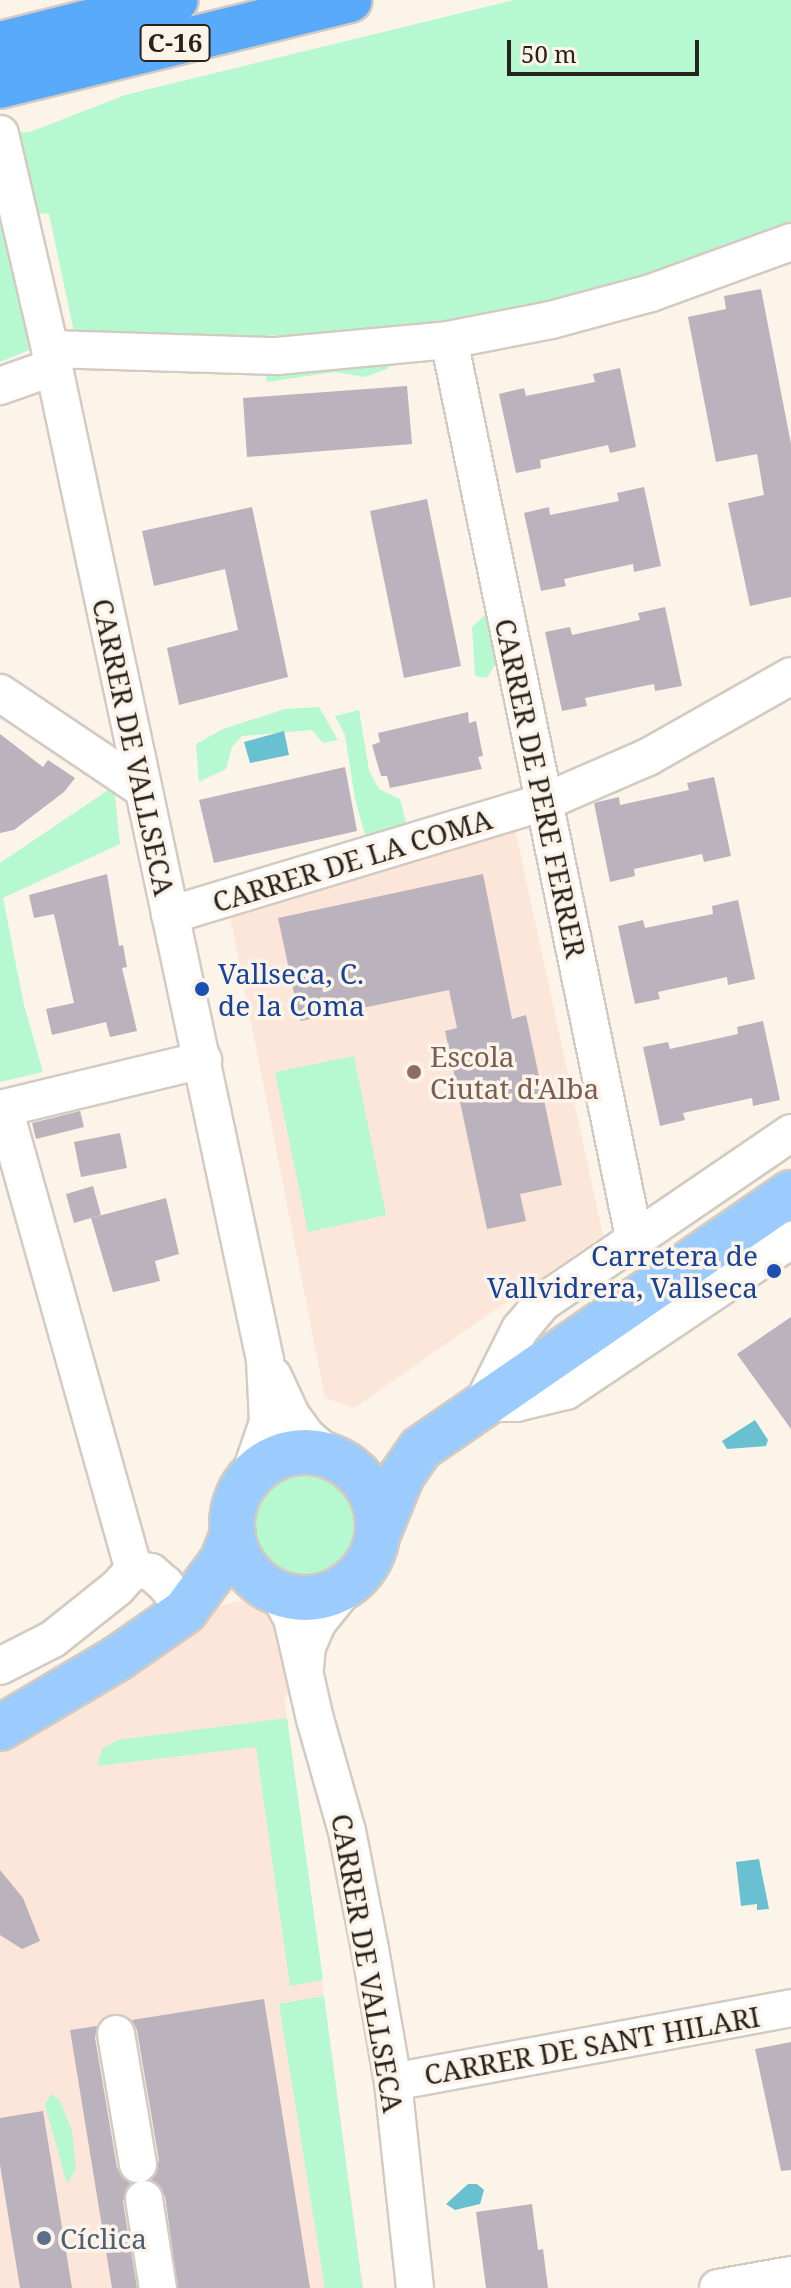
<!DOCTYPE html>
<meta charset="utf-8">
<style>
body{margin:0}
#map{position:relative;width:791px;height:2288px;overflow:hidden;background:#fcf3e9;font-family:"Noto Serif",serif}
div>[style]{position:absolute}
.education>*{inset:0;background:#fce6d9}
.green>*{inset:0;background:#b6f9d1}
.round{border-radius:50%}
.water>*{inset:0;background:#69c0d1}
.building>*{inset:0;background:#bab2bc}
.roads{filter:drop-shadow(2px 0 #d3cbc1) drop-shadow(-2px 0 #d3cbc1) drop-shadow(0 2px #d3cbc1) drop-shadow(0 -2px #d3cbc1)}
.minor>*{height:36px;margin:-18px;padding:0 18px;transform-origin:18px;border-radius:18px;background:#fff}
.major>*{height:44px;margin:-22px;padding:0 22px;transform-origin:22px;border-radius:22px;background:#9bccfd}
.major>.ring{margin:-22px;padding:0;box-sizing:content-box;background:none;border:44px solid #9bccfd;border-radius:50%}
.highway>*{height:44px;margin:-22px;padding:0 22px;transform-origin:22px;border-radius:22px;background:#59aafb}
.dots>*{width:22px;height:22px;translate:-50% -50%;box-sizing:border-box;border:4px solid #fcf3e9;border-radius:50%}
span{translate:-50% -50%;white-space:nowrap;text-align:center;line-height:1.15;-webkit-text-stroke:7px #fcf3e9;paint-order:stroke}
.shield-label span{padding:2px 6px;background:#fcf3e9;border:2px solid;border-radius:6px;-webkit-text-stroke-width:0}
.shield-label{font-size:26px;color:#26231f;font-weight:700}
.street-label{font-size:28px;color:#26231f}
.transit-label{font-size:28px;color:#164399}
.left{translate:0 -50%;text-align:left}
.right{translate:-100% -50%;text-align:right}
.education-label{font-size:28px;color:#785e54}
.service-label{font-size:28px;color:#4e5e75}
.scale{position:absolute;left:507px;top:40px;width:192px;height:36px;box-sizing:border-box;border:4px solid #26231f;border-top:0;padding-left:10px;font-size:24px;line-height:28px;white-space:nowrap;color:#26231f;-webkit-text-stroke:6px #fcf3e9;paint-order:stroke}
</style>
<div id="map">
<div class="education">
<i style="clip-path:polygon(515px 829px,603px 1235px,354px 1408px,325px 1398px,229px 910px)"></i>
<i style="clip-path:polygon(239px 1601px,268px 1610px,282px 1637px,293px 1694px,284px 1696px,287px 1718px,363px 2288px,0 2288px,0 1741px,204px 1610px)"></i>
</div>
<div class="green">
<i style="clip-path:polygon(514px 0,791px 0,791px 225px,670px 269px,555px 301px,483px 315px,378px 331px,93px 343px,74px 332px,49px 214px,0 210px,0 134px,30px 132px,125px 95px)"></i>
<i style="clip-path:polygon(0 213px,32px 349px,0 362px)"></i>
<i style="clip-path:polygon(397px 359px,387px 369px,364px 377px,335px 372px,267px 382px,264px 365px)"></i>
<i style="clip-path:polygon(486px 614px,501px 629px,504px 650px,487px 678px,475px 676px,472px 627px)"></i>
<i style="clip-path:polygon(319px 707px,338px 740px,323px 743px,312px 730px,242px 736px,232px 747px,226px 769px,199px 782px,196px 744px,223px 729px,285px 709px)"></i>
<i style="clip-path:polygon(359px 710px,369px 770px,379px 789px,400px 799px,408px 830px,369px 849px,355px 799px,345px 735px,335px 716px)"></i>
<i style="clip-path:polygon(114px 786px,120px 844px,3px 898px,24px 1005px,43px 1072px,0 1082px,0 863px)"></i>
<i style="clip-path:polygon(354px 1056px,386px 1215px,308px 1232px,275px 1072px)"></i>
<i class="round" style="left:249px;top:1469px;width:112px;height:112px"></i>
<i style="clip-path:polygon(287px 1718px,323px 1980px,290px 1986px,256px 1747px,97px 1766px,102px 1749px,117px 1740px)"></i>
<i style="clip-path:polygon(324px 1996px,361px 2277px,363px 2288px,325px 2288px,279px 2004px)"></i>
<i style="clip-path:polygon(51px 2094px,59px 2099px,72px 2131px,76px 2169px,67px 2184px,45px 2105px)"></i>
</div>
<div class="water">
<i style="clip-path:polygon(284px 731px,289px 755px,250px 763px,244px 742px)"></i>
<i style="clip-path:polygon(755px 1420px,768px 1440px,766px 1446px,727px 1449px,722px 1441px)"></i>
<i style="clip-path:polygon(759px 1859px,769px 1909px,757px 1910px,757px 1904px,741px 1906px,736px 1862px)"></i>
<i style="clip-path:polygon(468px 2184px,477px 2184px,484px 2190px,480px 2204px,455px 2210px,446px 2204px)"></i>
</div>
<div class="building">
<i style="clip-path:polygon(761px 289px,791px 444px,791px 597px,750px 606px,728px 503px,764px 495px,757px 454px,716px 462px,688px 317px,726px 309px,724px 296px)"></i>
<i style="clip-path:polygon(620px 368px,636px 447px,610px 453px,608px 445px,540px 460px,541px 468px,516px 473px,499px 394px,524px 388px,526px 396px,595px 382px,593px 374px)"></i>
<i style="clip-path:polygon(407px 386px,412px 444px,247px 457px,243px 398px)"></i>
<i style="clip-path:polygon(644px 487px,661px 566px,634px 572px,633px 564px,564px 579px,566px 586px,541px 591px,524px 513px,549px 507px,550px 515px,619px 501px,617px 493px)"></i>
<i style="clip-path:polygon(427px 499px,461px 666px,404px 678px,370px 511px)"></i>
<i style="clip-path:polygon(252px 507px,288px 677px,179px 705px,167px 648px,238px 630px,225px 569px,154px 586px,142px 531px)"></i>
<i style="clip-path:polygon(665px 607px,682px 686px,655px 691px,654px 684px,585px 698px,587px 706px,562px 711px,545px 632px,570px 627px,572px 635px,640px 620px,638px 613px)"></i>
<i style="clip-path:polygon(468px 712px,469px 723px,476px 721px,483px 756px,478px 757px,482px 769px,390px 788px,387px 776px,381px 776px,372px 745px,380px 742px,378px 733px)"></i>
<i style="clip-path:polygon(0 734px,43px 767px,48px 760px,75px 778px,64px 792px,14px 830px,0 833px)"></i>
<i style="clip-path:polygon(345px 767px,357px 831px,214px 863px,199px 800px)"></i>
<i style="clip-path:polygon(714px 777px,731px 856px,704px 862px,702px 854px,634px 869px,635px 876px,610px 882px,594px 803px,619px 797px,620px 805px,689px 790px,687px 783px)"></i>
<i style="clip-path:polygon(107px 874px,119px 946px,123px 945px,127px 967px,122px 968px,137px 1031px,110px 1037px,106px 1022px,52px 1035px,46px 1009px,74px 1003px,54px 914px,34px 918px,29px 895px)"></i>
<i style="clip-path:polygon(483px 874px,512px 1019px,526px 1015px,562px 1185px,520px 1194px,526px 1221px,487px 1229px,445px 1031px,457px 1028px,449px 990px,300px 1021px,278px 918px)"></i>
<i style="clip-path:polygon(738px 900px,755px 979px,728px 985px,727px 977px,658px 992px,660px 999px,635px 1004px,618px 926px,643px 920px,645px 928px,713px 914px,712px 906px)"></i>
<i style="clip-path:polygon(763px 1021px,780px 1100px,753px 1106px,752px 1098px,683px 1113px,685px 1120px,660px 1126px,643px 1047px,668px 1042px,670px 1049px,738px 1034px,737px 1027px)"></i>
<i style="clip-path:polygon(80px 1111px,84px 1127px,36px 1139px,32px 1123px)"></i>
<i style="clip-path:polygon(120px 1133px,127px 1168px,81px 1177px,74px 1142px)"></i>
<i style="clip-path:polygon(93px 1186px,101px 1215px,74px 1223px,66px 1194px)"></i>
<i style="clip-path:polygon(166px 1198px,179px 1254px,155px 1261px,160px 1281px,113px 1292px,91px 1218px)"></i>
<i style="clip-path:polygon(791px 1317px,791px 1429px,737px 1354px)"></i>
<i style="clip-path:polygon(0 1870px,23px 1898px,40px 1941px,22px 1949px,0 1935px)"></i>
<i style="clip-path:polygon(264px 1999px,310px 2288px,178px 2288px,165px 2196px,152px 2180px,159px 2160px,137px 2030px,132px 2020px)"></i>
<i style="clip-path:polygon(97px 2026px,95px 2038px,117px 2168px,130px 2183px,123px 2202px,137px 2288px,112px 2288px,70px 2030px)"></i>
<i style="clip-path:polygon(791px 2042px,791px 2170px,781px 2171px,755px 2049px)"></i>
<i style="clip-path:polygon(43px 2111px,72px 2288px,20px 2288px,0 2165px,0 2118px)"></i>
<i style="clip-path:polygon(532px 2204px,538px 2250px,543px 2249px,548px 2288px,486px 2288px,476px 2212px)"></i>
</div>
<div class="roads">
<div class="minor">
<i style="left:0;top:134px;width:221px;rotate:76.9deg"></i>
<i style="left:50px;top:349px;width:1034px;rotate:77.99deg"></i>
<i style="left:265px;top:1360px;width:62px;rotate:87.2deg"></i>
<i style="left:268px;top:1422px;width:56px;rotate:108.8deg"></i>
<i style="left:449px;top:340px;width:916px;rotate:78.35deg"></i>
<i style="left:50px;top:349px;width:227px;rotate:1.8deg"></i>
<i style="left:277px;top:356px;width:172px;rotate:-5.3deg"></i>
<i style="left:448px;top:340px;width:105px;rotate:-11deg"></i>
<i style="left:551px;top:320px;width:104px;rotate:-15.1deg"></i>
<i style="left:651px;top:293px;width:149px;rotate:-20deg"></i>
<i style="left:0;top:386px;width:57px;rotate:-19.4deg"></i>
<i style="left:0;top:693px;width:172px;rotate:33.9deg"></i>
<i style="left:170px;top:915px;width:391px;rotate:-16.8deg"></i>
<i style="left:544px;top:802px;width:113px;rotate:-23.4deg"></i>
<i style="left:648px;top:757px;width:164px;rotate:-29.5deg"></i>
<i style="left:4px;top:1108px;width:479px;rotate:74.3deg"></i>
<i style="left:0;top:1109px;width:209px;rotate:-13.6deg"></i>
<i style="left:791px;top:1133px;width:300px;rotate:145.7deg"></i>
<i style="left:543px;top:1302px;width:35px;rotate:130deg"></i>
<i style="left:520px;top:1329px;width:83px;rotate:116.6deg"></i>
<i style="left:483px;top:1403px;width:33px"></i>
<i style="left:516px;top:1403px;width:51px;rotate:-13.5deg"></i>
<i style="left:566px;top:1391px;width:271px;rotate:-33.9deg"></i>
<i style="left:273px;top:1376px;width:43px;rotate:65.2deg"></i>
<i style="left:291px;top:1415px;width:26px;rotate:54deg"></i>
<i style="left:306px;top:1436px;width:30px;rotate:40deg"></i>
<i style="left:134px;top:1569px;width:17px;rotate:10deg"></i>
<i style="left:151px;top:1572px;width:18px;rotate:41deg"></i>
<i style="left:165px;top:1584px;width:34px;rotate:53deg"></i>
<i style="left:279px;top:1594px;width:27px;rotate:62deg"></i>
<i style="left:292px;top:1618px;width:104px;rotate:77.2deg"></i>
<i style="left:315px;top:1719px;width:116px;rotate:74.1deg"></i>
<i style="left:347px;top:1831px;width:120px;rotate:79deg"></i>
<i style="left:370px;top:1949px;width:135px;rotate:80.2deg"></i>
<i style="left:393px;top:2082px;width:207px;rotate:83.9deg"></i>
<i style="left:0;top:1666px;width:59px;rotate:-27deg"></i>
<i style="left:53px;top:1639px;width:82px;rotate:-38.6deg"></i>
<i style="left:117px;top:1588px;width:25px;rotate:-48deg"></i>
<i style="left:305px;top:1668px;width:21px;rotate:-85deg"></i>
<i style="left:307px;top:1647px;width:26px;rotate:-67deg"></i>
<i style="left:317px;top:1623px;width:46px;rotate:-51.1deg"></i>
<i style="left:116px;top:2034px;width:132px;rotate:80.4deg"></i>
<i style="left:393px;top:2082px;width:405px;rotate:-10.5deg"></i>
<i style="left:144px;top:2199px;width:90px;rotate:81.1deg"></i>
<i style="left:718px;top:2288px;width:74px;rotate:-10.1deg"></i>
</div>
<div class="major">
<i class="ring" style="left:232px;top:1452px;width:102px;height:102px"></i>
<i style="left:380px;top:1529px;width:58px;rotate:-67.8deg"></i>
<i style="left:402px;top:1475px;width:33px;rotate:-55deg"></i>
<i style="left:421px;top:1448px;width:449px;rotate:-34.6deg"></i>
<i style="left:0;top:1728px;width:137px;rotate:-30.7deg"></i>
<i style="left:118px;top:1658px;width:82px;rotate:-35deg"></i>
<i style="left:185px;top:1611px;width:62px;rotate:-53.5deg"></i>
<i style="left:222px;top:1561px;width:29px;rotate:-68deg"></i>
</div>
<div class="highway">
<i style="left:0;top:44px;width:181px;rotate:-14deg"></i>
<i style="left:0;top:86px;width:360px;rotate:-13.8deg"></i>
</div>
</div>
<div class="dots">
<i style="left:202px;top:989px;background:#1a4fb4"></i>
<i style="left:414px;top:1072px;background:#8d6e63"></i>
<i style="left:774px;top:1271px;background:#1a4fb4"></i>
<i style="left:44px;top:2238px;background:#5c6f8a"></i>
</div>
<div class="shield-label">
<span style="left:175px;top:43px">C-16</span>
</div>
<div class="street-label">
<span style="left:134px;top:747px;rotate:78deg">CARRER DE VALLSECA</span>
<span style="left:541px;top:788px;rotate:78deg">CARRER DE PERE FERRER</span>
<span style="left:352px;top:860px;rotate:-17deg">CARRER DE LA COMA</span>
<span style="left:368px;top:1963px;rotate:80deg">CARRER DE VALLSECA</span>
<span style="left:592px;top:2045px;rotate:-10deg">CARRER DE SANT HILARI</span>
</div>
<div class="transit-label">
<span class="left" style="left:218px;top:989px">Vallseca, C.<br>de la Coma</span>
<span class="right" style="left:758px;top:1271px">Carretera de<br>Vallvidrera, Vallseca</span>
</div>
<div class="education-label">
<span class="left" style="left:430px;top:1072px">Escola<br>Ciutat d'Alba</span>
</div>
<div class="service-label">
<span class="left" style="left:60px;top:2238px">Cíclica</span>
</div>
<div class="scale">50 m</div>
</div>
